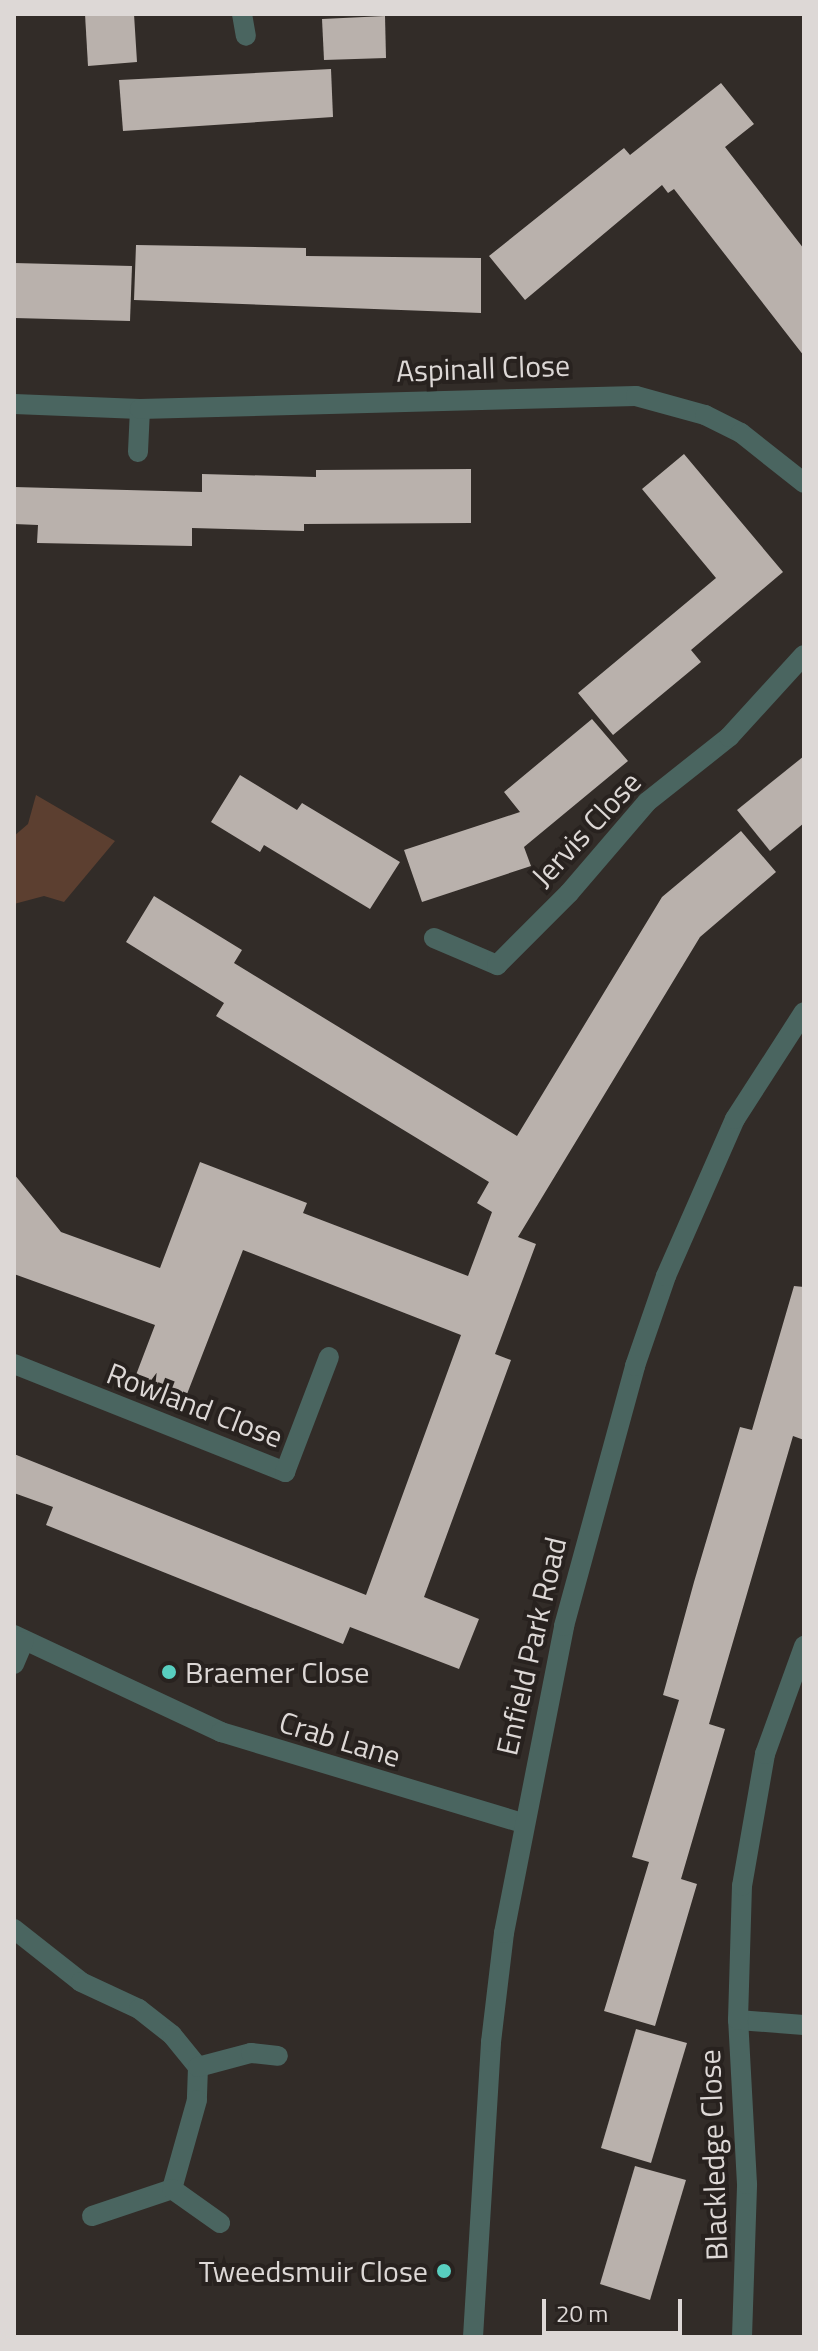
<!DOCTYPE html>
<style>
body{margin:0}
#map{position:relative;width:818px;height:2351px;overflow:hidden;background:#322c28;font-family:"Titillium Web",sans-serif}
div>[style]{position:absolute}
.green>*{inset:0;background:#5c3f30}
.building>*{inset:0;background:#b9b1ac}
.minor>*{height:20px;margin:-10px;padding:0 10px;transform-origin:10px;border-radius:10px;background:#4a6560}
.dots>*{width:22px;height:22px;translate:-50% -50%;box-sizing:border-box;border:4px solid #28221f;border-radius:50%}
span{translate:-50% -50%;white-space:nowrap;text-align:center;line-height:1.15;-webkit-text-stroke:8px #28221f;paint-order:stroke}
.street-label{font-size:30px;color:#ddd8d6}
.poi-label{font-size:30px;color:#ddd8d6}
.left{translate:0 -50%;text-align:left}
.right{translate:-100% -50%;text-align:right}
.frame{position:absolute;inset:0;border:16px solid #ddd8d6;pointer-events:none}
.scale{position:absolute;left:542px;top:2299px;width:140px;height:36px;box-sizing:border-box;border:4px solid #ddd8d6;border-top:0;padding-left:10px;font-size:24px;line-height:28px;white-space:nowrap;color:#ddd8d6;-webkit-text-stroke:6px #28221f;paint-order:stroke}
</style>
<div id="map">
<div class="green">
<i style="clip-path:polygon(36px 795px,115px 841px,64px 902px,44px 896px,14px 904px,14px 836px,28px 824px)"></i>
</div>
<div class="building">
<i style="clip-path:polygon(85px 14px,134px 14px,137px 62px,88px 66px)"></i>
<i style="clip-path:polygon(385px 16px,386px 58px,324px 60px,322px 19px)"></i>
<i style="clip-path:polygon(331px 69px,333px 117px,123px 131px,119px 80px)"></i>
<i style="clip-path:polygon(721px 83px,754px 124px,725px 147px,804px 249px,804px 356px,674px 189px,668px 193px,662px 185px,525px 300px,489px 256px,624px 148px,630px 155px)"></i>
<i style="clip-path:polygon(136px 245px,306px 248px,306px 256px,481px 258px,481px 313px,134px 300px)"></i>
<i style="clip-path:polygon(14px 263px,132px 266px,130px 321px,14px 318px)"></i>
<i style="clip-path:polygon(684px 454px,783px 572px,691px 650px,701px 662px,613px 735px,578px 693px,716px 578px,642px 489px)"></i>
<i style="clip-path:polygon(471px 469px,471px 523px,304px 524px,304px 531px,192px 528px,192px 546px,37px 543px,38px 525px,14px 524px,14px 487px,202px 492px,202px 474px,316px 477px,316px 470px)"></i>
<i style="clip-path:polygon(592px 719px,628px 761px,524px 847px,531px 866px,422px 902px,404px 850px,520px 812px,504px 792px)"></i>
<i style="clip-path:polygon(804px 756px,804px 823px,770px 851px,737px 810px)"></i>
<i style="clip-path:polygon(240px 775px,297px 810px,302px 803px,400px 862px,370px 909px,264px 845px,260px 852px,211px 822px)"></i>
<i style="clip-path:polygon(741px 831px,776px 872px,700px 937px,518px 1237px,536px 1244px,495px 1354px,511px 1360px,424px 1597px,479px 1619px,459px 1669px,350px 1627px,343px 1644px,46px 1525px,53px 1507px,14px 1493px,14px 1454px,366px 1595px,461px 1335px,243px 1250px,182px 1407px,131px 1388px,155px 1325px,14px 1274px,14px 1174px,61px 1232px,160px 1268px,200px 1162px,307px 1203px,303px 1213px,468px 1276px,492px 1212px,477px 1203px,489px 1182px,216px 1016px,224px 1003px,126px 942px,154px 896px,242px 950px,234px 963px,517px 1136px,662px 897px)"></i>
<i style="clip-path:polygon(794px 1286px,804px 1287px,804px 1440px,793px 1436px,709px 1724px,725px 1729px,681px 1879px,697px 1884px,655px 2026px,604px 2011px,649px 1862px,632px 1857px,679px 1700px,663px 1695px,694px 1582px,740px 1427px,752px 1430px)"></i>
<i style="clip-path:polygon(636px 2029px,687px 2043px,651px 2163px,601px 2148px)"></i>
<i style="clip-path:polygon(635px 2166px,686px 2180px,650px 2300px,600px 2284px)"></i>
</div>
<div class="minor">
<i style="left:242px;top:14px;width:22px;rotate:80deg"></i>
<i style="left:14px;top:404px;width:126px;rotate:2.3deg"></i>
<i style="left:140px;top:409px;width:43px;rotate:92.7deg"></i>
<i style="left:140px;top:409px;width:496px;rotate:-1.5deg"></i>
<i style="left:636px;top:396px;width:72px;rotate:15.4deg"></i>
<i style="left:705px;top:415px;width:40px;rotate:26.6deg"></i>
<i style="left:741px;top:433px;width:80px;rotate:38.4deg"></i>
<i style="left:434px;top:938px;width:69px;rotate:23.2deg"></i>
<i style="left:497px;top:965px;width:102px;rotate:-45deg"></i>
<i style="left:569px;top:893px;width:120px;rotate:-49.4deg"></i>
<i style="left:647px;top:802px;width:105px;rotate:-38.4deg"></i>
<i style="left:729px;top:737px;width:111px;rotate:-47.6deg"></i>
<i style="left:14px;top:1364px;width:292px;rotate:21.7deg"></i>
<i style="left:285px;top:1472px;width:123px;rotate:-69.1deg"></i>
<i style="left:14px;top:1635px;width:229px;rotate:25.1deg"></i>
<i style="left:221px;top:1732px;width:315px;rotate:16.8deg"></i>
<i style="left:14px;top:1664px;width:25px;rotate:-67deg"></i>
<i style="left:14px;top:1929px;width:85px;rotate:38.3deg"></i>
<i style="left:81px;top:1982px;width:64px;rotate:25deg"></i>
<i style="left:139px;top:2009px;width:42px;rotate:38.2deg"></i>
<i style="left:172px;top:2035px;width:41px;rotate:50.9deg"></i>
<i style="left:198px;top:2067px;width:33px;rotate:92deg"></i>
<i style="left:197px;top:2100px;width:92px;rotate:105.7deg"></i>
<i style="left:738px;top:2020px;width:66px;rotate:4.3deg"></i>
<i style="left:198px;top:2067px;width:55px;rotate:-14.8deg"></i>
<i style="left:251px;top:2053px;width:27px;rotate:6deg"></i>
<i style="left:92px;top:2216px;width:84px;rotate:-18.6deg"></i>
<i style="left:172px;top:2189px;width:59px;rotate:35.3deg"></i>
<i style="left:473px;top:2337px;width:296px;rotate:-86.5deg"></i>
<i style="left:491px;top:2042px;width:110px;rotate:-83.2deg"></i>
<i style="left:504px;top:1933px;width:313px;rotate:-78.9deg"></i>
<i style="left:564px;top:1626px;width:270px;rotate:-74.7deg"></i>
<i style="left:635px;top:1366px;width:95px;rotate:-71deg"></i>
<i style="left:666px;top:1276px;width:171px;rotate:-66.3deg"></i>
<i style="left:735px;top:1119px;width:127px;rotate:-57.2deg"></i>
<i style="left:742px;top:2337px;width:153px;rotate:-88.1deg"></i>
<i style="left:747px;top:2184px;width:164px;rotate:-93.1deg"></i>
<i style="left:738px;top:2020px;width:134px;rotate:-88.3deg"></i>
<i style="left:742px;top:1886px;width:134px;rotate:-80.1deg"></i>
<i style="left:765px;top:1754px;width:115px;rotate:-70.1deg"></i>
</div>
<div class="dots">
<i style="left:169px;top:1672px;background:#58cebf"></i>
<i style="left:444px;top:2271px;background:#58cebf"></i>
</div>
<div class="street-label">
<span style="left:483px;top:368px;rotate:-2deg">Aspinall Close</span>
<span style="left:586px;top:829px;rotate:-47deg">Jervis Close</span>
<span style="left:195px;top:1405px;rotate:21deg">Rowland Close</span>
<span style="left:531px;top:1646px;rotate:-77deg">Enfield Park Road</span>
<span style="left:340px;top:1739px;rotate:17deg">Crab Lane</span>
<span style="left:713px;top:2155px;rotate:-92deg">Blackledge Close</span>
</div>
<div class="poi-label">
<span class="left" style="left:185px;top:1672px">Braemer Close</span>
<span class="right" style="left:428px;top:2271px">Tweedsmuir Close</span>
</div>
<div class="frame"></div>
<div class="scale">20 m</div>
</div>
